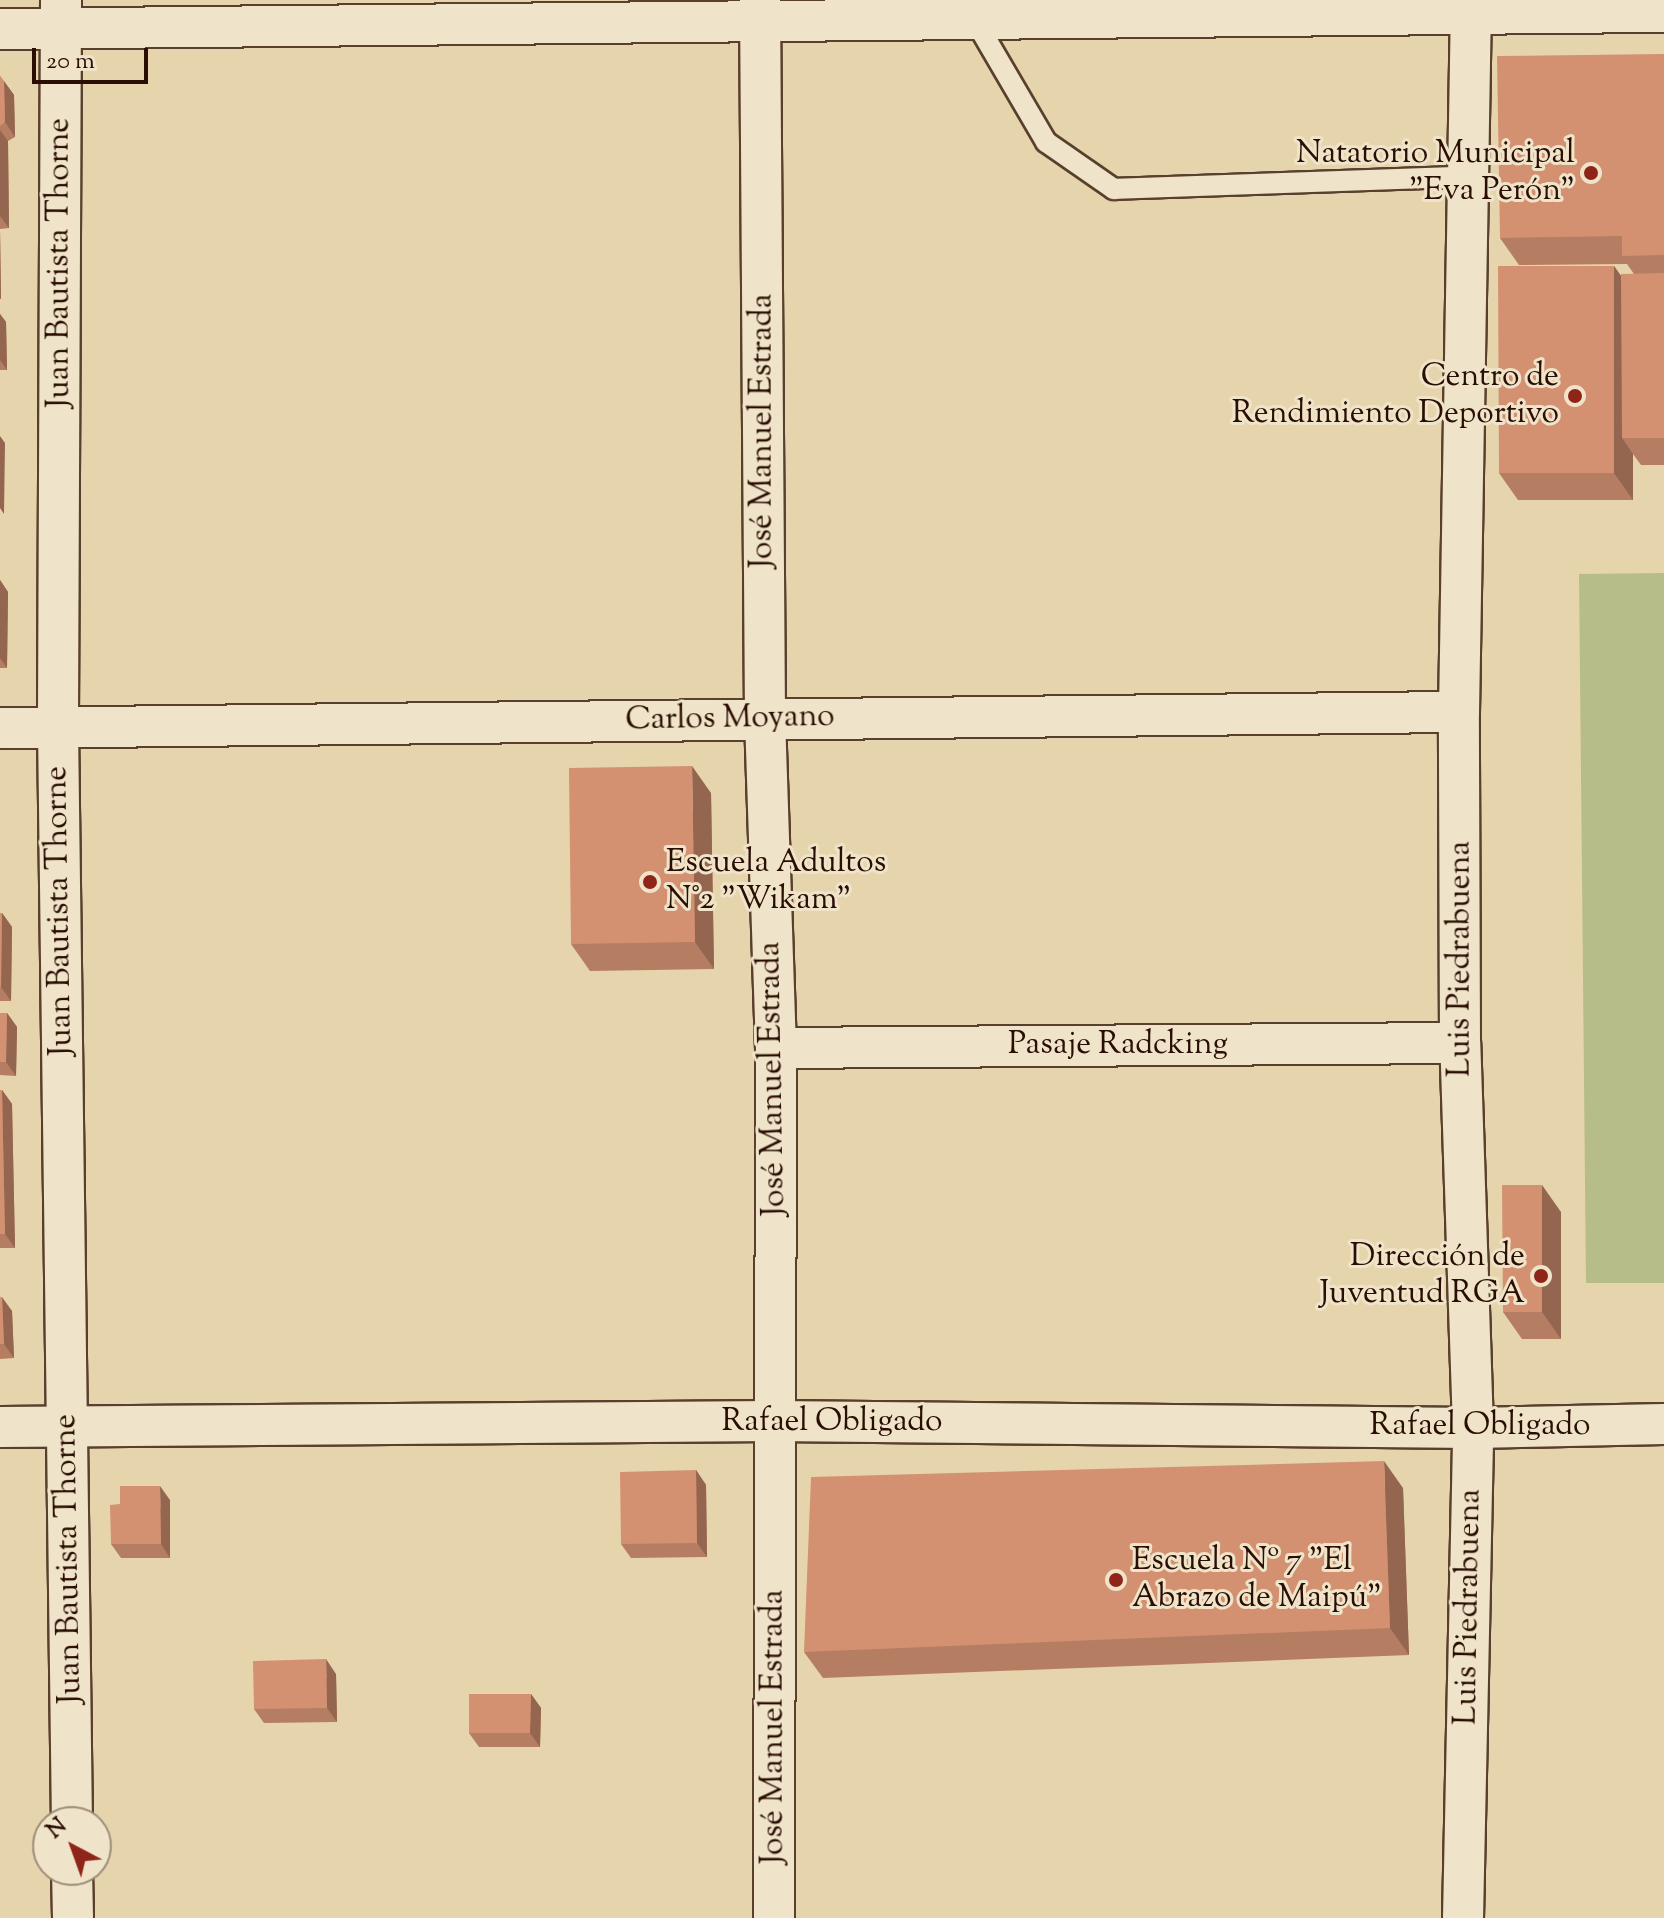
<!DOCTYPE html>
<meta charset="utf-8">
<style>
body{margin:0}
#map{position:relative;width:1664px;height:1918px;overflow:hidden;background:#e6d5ac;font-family:"Sorts Mill Goudy",serif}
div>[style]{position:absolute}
.green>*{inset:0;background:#b7bd88}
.roads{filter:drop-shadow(2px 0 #593f2d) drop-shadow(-2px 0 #593f2d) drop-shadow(0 2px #593f2d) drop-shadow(0 -2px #593f2d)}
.lane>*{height:20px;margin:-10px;padding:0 10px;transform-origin:10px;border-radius:10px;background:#efe4c9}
.street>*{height:40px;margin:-20px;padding:0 20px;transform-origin:20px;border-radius:20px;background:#efe4c9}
.wall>*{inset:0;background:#b57d62}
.shaded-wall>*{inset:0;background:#946650}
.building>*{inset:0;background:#d39172}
.dots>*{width:22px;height:22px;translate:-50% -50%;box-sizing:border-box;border:4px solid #efe4c9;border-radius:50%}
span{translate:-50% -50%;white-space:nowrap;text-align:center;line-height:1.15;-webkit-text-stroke:6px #efe4c9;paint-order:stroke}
.poi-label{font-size:32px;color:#2a0d03}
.right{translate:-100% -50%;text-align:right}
.left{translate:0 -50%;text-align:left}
.street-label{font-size:32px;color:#2a0d03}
.north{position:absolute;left:32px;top:1806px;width:80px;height:80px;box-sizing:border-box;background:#efe4c9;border:2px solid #a08e7a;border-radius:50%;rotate:319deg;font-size:22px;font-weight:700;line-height:32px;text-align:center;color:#2a0d03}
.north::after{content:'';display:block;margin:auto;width:28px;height:36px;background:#8f2418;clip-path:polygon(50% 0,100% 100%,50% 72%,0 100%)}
.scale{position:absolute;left:32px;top:48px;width:116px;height:36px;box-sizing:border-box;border:4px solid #2a0d03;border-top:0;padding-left:10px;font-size:24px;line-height:28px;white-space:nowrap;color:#2a0d03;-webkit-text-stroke:6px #efe4c9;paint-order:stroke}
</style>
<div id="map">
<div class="green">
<i style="clip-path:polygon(1664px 573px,1664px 1283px,1586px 1283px,1579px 574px)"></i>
</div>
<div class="roads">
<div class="lane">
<i style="left:976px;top:22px;width:139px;rotate:59.7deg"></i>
<i style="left:1046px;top:142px;width:83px;rotate:34.7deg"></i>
<i style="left:1114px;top:189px;width:352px;rotate:-2deg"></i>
</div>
<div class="street">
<i style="left:61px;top:0;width:727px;rotate:90.24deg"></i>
<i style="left:58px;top:727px;width:1095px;rotate:89.27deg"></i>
<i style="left:760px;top:0;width:718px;rotate:89.6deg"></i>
<i style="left:765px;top:718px;width:330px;rotate:88.1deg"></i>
<i style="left:776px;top:1048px;width:870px;rotate:90.13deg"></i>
<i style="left:0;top:29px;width:1664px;rotate:-0.59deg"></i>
<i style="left:0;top:728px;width:1459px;rotate:-0.63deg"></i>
<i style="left:776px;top:1048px;width:684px;rotate:-0.42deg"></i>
<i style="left:0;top:1427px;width:773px;rotate:-0.44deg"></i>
<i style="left:773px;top:1421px;width:700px;rotate:0.57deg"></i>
<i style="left:1473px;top:1428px;width:191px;rotate:-1.2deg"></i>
<i style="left:72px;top:1870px;width:48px;rotate:88.8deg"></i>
<i style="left:1463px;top:1918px;width:490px;rotate:-88.8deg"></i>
<i style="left:1473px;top:1428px;width:385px;rotate:-91.9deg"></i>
<i style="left:1460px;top:1043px;width:331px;rotate:-90.2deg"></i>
<i style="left:1459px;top:712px;width:712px;rotate:-89.03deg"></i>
</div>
</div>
<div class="wall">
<i style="clip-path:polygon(1664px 54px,1664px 465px,1641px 465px,1633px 454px,1633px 500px,1518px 500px,1499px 473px,1614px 266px,1621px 276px,1634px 274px,1627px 264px,1519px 265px,1500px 238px)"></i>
<i style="clip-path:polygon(0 76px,14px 95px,15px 137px,8px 141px,9px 228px,0 229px,1px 299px,0 299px)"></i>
<i style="clip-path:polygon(0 314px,6px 322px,7px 370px,0 370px)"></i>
<i style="clip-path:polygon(0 580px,8px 592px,7px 668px,0 668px)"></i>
<i style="clip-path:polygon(711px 793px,714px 969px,590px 971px,571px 944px)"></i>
<i style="clip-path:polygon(0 913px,2px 913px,12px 927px,11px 1001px,0 1001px)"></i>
<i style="clip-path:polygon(0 1013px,7px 1013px,17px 1027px,16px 1076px,0 1075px)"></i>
<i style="clip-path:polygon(0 1090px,2px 1090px,12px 1104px,15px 1248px,0 1248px)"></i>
<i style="clip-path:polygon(1561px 1212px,1561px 1339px,1522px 1339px,1503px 1312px)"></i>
<i style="clip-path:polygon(0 1297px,12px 1311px,14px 1358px,0 1359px)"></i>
<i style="clip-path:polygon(696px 1470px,706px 1485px,707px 1557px,631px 1558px,621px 1544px)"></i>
<i style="clip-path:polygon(1403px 1488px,1409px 1655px,823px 1678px,804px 1652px)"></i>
<i style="clip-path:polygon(170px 1500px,170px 1558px,121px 1558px,111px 1544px)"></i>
<i style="clip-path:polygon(336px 1674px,337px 1722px,264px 1723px,254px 1709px)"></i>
<i style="clip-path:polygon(531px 1694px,541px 1708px,540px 1747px,479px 1747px,469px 1733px)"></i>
</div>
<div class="shaded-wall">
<i style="clip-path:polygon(4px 81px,14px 95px,15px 137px,5px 122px)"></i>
<i style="clip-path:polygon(0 130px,8px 141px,9px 228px,0 216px)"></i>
<i style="clip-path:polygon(0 228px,0 229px,1px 299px,0 298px)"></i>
<i style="clip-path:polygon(1614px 266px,1633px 293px,1622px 438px,1633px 454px,1633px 500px,1614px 473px)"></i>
<i style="clip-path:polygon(0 314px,6px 322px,7px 370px,0 360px)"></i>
<i style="clip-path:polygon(0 436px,5px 443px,4px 514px,0 508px)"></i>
<i style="clip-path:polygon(0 580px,8px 592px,7px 668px,0 658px)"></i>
<i style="clip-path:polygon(692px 766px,711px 793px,714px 969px,695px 942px)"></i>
<i style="clip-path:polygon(2px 913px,12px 927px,11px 1001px,1px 987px)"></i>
<i style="clip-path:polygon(7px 1013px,17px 1027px,16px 1076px,6px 1062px)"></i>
<i style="clip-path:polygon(2px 1090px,12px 1104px,15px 1248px,5px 1234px)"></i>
<i style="clip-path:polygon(1542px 1185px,1561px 1212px,1561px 1339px,1542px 1312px)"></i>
<i style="clip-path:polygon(2px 1297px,12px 1311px,14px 1358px,4px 1344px)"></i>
<i style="clip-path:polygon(1384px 1461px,1403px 1488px,1409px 1655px,1390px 1628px)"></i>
<i style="clip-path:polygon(696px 1470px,706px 1485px,707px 1557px,697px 1543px)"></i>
<i style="clip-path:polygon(160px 1486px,170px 1500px,170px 1558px,161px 1544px)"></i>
<i style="clip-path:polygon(326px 1659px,336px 1674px,337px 1722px,327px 1708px)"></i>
<i style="clip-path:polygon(531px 1694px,541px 1708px,540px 1747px,530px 1733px)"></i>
</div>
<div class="building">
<i style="clip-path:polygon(1664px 54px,1664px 255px,1622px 256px,1622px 236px,1500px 238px,1497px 56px)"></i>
<i style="clip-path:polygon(0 76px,4px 81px,5px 122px,0 126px)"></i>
<i style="clip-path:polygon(1498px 266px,1614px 266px,1614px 473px,1499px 473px)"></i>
<i style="clip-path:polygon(1664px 273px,1664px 438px,1622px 438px,1621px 274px)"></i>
<i style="clip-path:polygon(692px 766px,695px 942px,571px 944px,569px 768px)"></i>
<i style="clip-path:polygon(0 913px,2px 913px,1px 987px,0 987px)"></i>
<i style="clip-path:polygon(0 1013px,7px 1013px,6px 1062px,0 1062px)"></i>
<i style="clip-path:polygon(0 1090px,2px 1090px,5px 1234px,0 1234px)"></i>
<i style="clip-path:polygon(1502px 1185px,1542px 1185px,1542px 1312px,1503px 1312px)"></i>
<i style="clip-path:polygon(0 1297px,2px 1297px,4px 1344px,0 1344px)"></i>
<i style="clip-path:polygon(1384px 1461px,1390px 1628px,804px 1652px,811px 1477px)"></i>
<i style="clip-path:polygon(696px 1470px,697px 1543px,621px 1544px,620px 1472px)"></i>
<i style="clip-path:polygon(120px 1486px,160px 1486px,161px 1544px,111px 1544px,110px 1505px,120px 1504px)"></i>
<i style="clip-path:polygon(326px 1659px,327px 1708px,254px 1709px,253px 1661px)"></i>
<i style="clip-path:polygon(469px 1694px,531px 1694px,530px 1733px,469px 1733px)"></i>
</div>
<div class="dots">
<i style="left:1591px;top:173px;background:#8f2418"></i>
<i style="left:1575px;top:396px;background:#8f2418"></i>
<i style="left:650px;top:882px;background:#8f2418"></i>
<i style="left:1541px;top:1276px;background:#8f2418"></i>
<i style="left:1116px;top:1580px;background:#8f2418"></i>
</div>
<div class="poi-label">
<span class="right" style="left:1575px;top:173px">Natatorio Municipal<br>"Eva Perón"</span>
<span class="right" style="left:1559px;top:396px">Centro de<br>Rendimiento Deportivo</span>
<span class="left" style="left:666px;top:882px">Escuela Adultos<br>N°2 "Wikam"</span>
<span class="right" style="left:1525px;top:1276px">Dirección de<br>Juventud RGA</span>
<span class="left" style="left:1132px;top:1580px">Escuela Nº 7 "El<br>Abrazo de Maipú"</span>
</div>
<div class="street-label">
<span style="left:60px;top:263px;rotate:-90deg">Juan Bautista Thorne</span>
<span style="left:763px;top:431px;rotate:-90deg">José Manuel Estrada</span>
<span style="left:730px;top:719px;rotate:-1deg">Carlos Moyano</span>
<span style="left:60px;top:911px;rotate:-91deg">Juan Bautista Thorne</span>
<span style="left:1461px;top:959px;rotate:-90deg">Luis Piedrabuena</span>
<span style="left:1118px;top:1045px">Pasaje Radcking</span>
<span style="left:773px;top:1079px;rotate:-91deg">José Manuel Estrada</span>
<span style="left:832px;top:1422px">Rafael Obligado</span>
<span style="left:1480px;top:1426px">Rafael Obligado</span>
<span style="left:69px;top:1559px;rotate:-91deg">Juan Bautista Thorne</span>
<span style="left:1469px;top:1607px;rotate:-89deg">Luis Piedrabuena</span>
<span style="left:774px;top:1727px;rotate:-90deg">José Manuel Estrada</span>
</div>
<div class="north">N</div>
<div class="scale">20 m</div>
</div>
